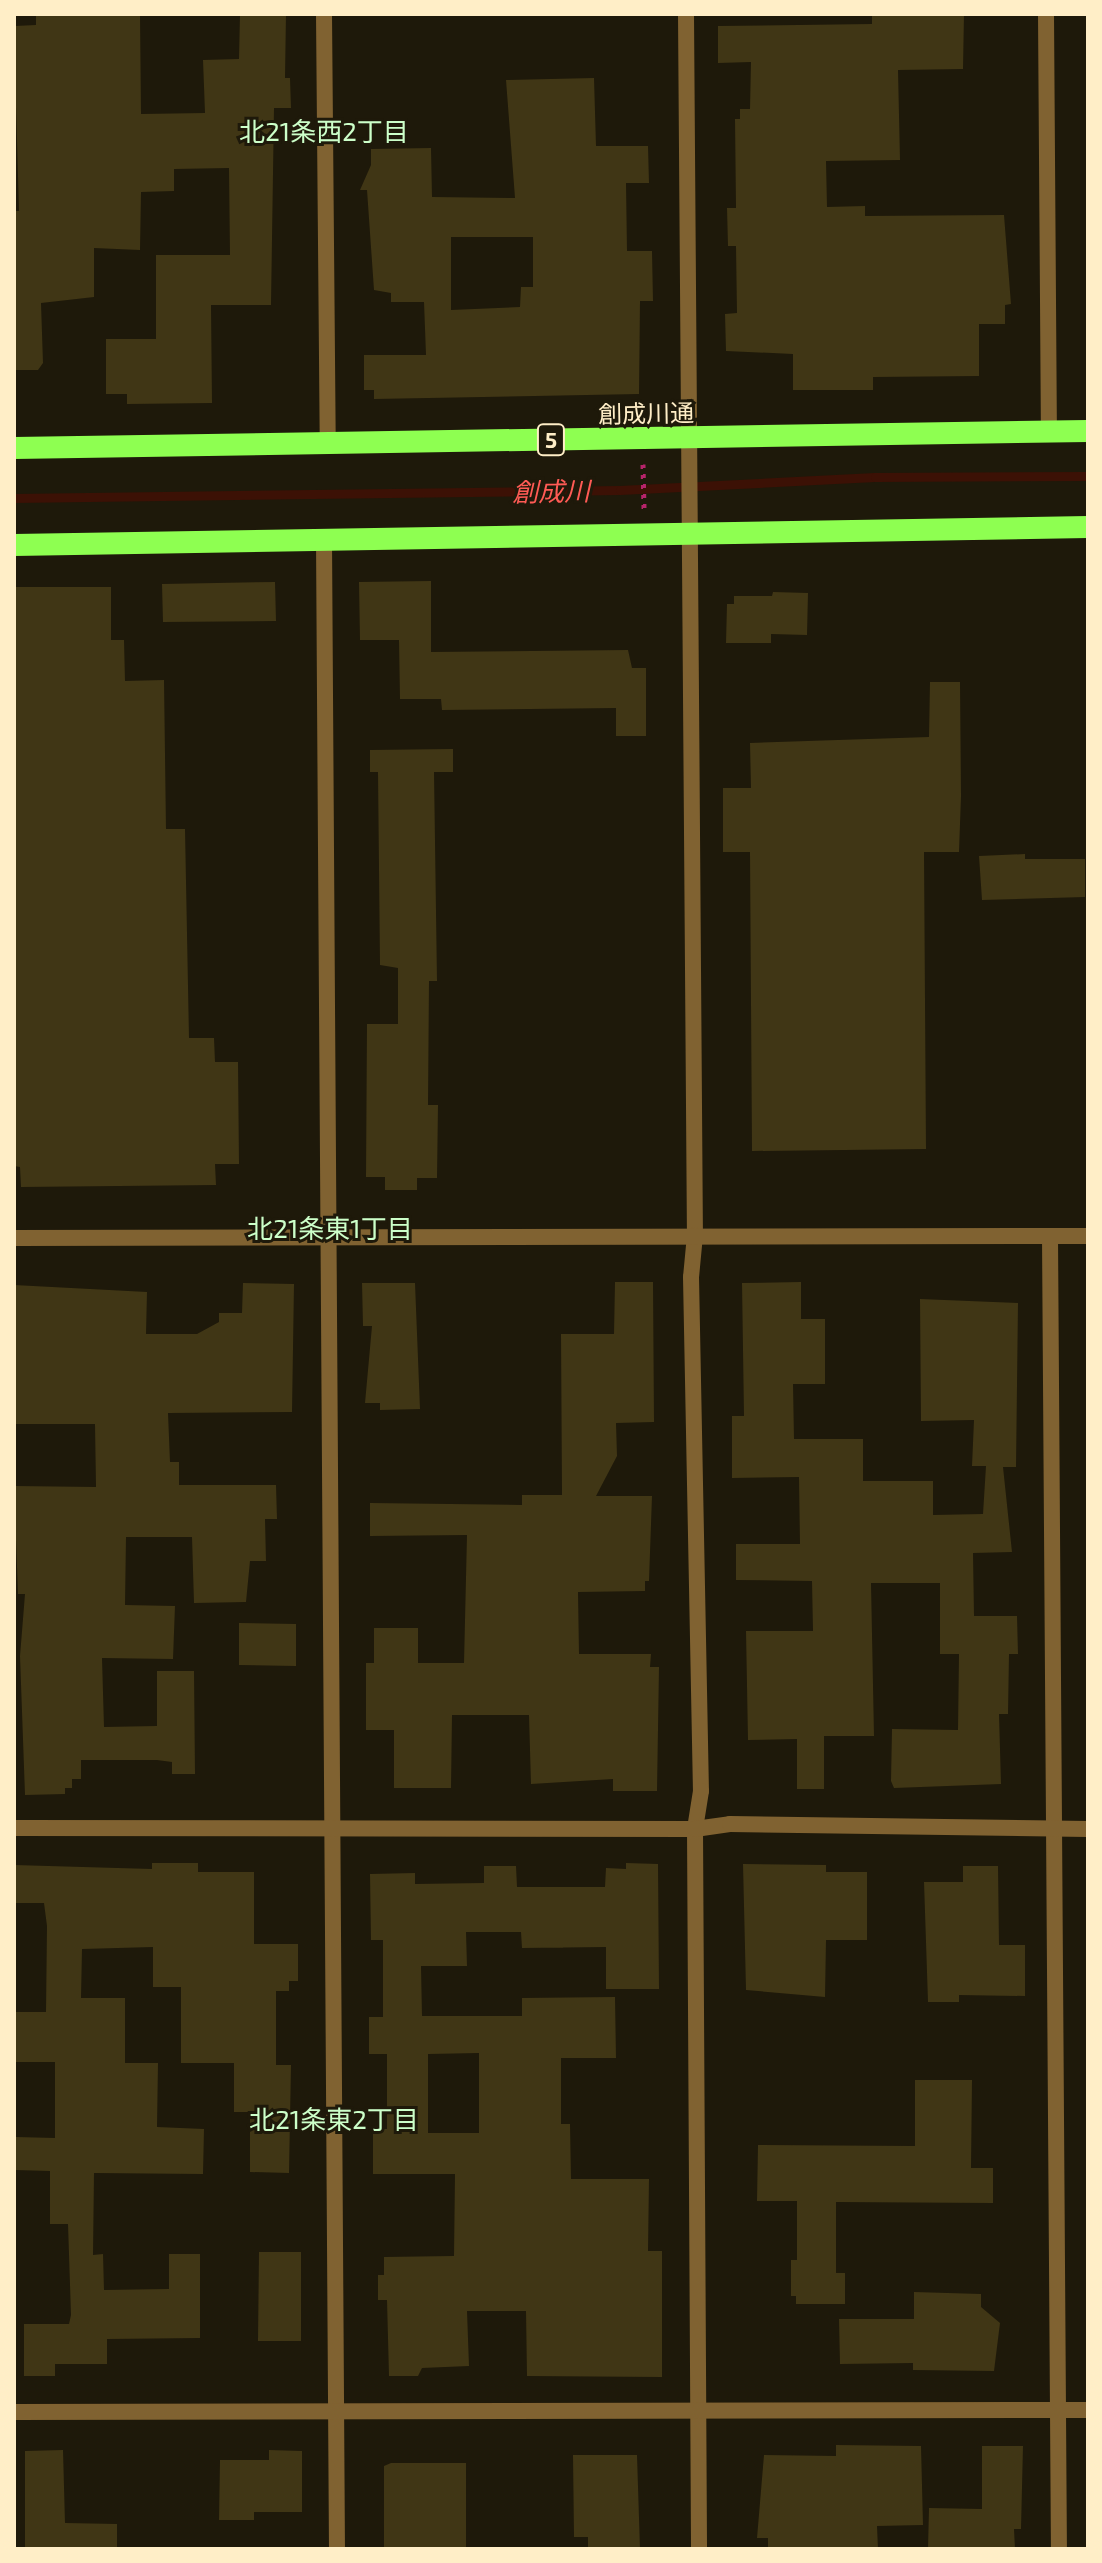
<!DOCTYPE html>
<meta charset="utf-8">
<style>
body{margin:0}
#map{position:relative;width:1102px;height:2563px;overflow:hidden;background:#1e190a;font-family:"Exo 2","Noto Sans JP",sans-serif}
div>[style]{position:absolute}
.stream>*{height:9px;margin:-4.5px;padding:0 4.5px;transform-origin:4.5px;border-radius:4.5px;background:#3c1105}
.building>*{inset:0;background:#403615}
.path>*{height:5px;margin-top:-2.5px;transform-origin:0;background:repeating-linear-gradient(90deg,#b6246a 0 4px,transparent 0 10px)}
.minor>*{height:16px;margin:-8px;padding:0 8px;transform-origin:8px;border-radius:8px;background:#806231}
.tertiary>*{height:16px;margin:-8px;padding:0 8px;transform-origin:8px;border-radius:8px;background:#806231}
.trunk>*{height:22px;margin:-11px;padding:0 11px;transform-origin:11px;border-radius:11px;background:#8eff51}
span{translate:-50% -50%;white-space:nowrap;text-align:center;line-height:1.15;-webkit-text-stroke:6px #1e190a;paint-order:stroke}
.shield-label span{padding:2px 6px;background:#1e190a;border:2px solid;border-radius:6px;-webkit-text-stroke-width:0}
.shield-label{font-size:22px;color:#ffeec7;font-weight:700}
.street-label{font-size:24px;color:#ffeec7}
.neighbourhood-label{font-size:26px;color:#ccffc9}
.water-label{font-size:26px;color:#ff5b55;font-style:italic}
.frame{position:absolute;inset:0;border:16px solid #ffeec7;pointer-events:none}
</style>
<div id="map">
<div class="stream">
<i style="left:14px;top:498px;width:606px;rotate:-0.76deg"></i>
<i style="left:620px;top:490px;width:255px;rotate:-2.9deg"></i>
<i style="left:875px;top:477px;width:213px;rotate:-0.3deg"></i>
</div>
<div class="building">
<i style="clip-path:polygon(36px 14px,140px 14px,141px 114px,205px 113px,203px 60px,239px 59px,240px 14px,286px 14px,285px 78px,290px 78px,291px 108px,274px 108px,271px 305px,211px 305px,212px 403px,127px 404px,127px 394px,106px 394px,106px 339px,156px 339px,156px 255px,230px 255px,229px 168px,174px 169px,174px 191px,141px 192px,140px 250px,94px 248px,94px 297px,41px 303px,43px 363px,38px 370px,14px 370px,14px 211px,19px 211px,14px 37px,15px 26px,36px 25px)"></i>
<i style="clip-path:polygon(872px 14px,964px 14px,963px 69px,898px 70px,900px 160px,826px 161px,827px 207px,865px 206px,865px 216px,1004px 215px,1011px 304px,1005px 305px,1005px 324px,979px 324px,979px 376px,873px 377px,873px 390px,793px 390px,793px 354px,726px 351px,725px 314px,737px 313px,736px 246px,728px 246px,727px 208px,736px 208px,735px 119px,740px 119px,740px 109px,750px 109px,751px 62px,718px 63px,718px 26px,872px 24px)"></i>
<i style="clip-path:polygon(evenodd,594px 78px,596px 146px,648px 146px,649px 183px,626px 183px,627px 251px,652px 251px,653px 301px,640px 301px,639px 394px,374px 399px,374px 390px,364px 390px,364px 355px,426px 355px,424px 302px,391px 302px,391px 293px,374px 290px,367px 190px,360px 190px,371px 165px,371px 149px,431px 148px,432px 197px,515px 198px,506px 80px,594px 78px,451px 237px,533px 237px,533px 287px,521px 287px,520px 307px,451px 310px,451px 237px)"></i>
<i style="clip-path:polygon(431px 581px,431px 652px,628px 650px,632px 668px,646px 668px,646px 736px,616px 736px,616px 708px,442px 710px,441px 699px,400px 699px,399px 640px,360px 640px,359px 582px)"></i>
<i style="clip-path:polygon(275px 582px,276px 621px,163px 622px,162px 584px)"></i>
<i style="clip-path:polygon(14px 587px,111px 587px,111px 640px,124px 640px,125px 681px,164px 680px,166px 829px,185px 829px,189px 1038px,214px 1038px,215px 1062px,238px 1062px,239px 1164px,215px 1164px,216px 1185px,21px 1187px,20px 1167px,14px 1166px)"></i>
<i style="clip-path:polygon(773px 592px,808px 593px,807px 635px,771px 634px,771px 643px,726px 643px,727px 604px,734px 604px,734px 596px,772px 596px)"></i>
<i style="clip-path:polygon(930px 682px,960px 682px,961px 796px,959px 852px,924px 852px,926px 1149px,752px 1151px,750px 852px,723px 852px,723px 788px,751px 788px,750px 743px,929px 737px)"></i>
<i style="clip-path:polygon(453px 749px,453px 772px,434px 772px,437px 981px,429px 981px,428px 1105px,438px 1105px,437px 1178px,417px 1178px,417px 1190px,385px 1190px,385px 1177px,366px 1177px,367px 1024px,398px 1024px,398px 968px,380px 965px,378px 772px,370px 772px,370px 750px)"></i>
<i style="clip-path:polygon(1025px 854px,1025px 859px,1085px 859px,1085px 897px,982px 900px,979px 856px)"></i>
<i style="clip-path:polygon(615px 1282px,653px 1282px,654px 1422px,616px 1423px,617px 1456px,596px 1496px,652px 1496px,649px 1581px,645px 1581px,645px 1591px,578px 1592px,579px 1654px,651px 1654px,650px 1667px,659px 1667px,657px 1791px,613px 1791px,613px 1779px,531px 1784px,529px 1715px,452px 1715px,451px 1788px,394px 1788px,394px 1730px,366px 1730px,366px 1663px,374px 1663px,374px 1628px,418px 1628px,418px 1663px,464px 1663px,467px 1535px,370px 1536px,370px 1503px,522px 1505px,522px 1495px,562px 1495px,561px 1334px,614px 1334px)"></i>
<i style="clip-path:polygon(801px 1282px,801px 1319px,825px 1319px,825px 1384px,793px 1384px,794px 1439px,863px 1439px,863px 1481px,933px 1481px,933px 1515px,983px 1514px,986px 1466px,972px 1466px,974px 1420px,921px 1421px,920px 1299px,1018px 1303px,1016px 1467px,1003px 1467px,1012px 1552px,973px 1553px,974px 1616px,1017px 1616px,1018px 1654px,1009px 1654px,1008px 1714px,999px 1714px,1001px 1784px,894px 1788px,891px 1781px,892px 1729px,958px 1730px,959px 1654px,940px 1654px,940px 1583px,871px 1583px,874px 1736px,824px 1736px,824px 1789px,797px 1789px,797px 1739px,748px 1740px,746px 1631px,813px 1631px,812px 1581px,736px 1580px,736px 1544px,800px 1544px,799px 1477px,732px 1478px,732px 1416px,744px 1416px,742px 1283px)"></i>
<i style="clip-path:polygon(243px 1283px,294px 1284px,292px 1412px,168px 1413px,170px 1462px,179px 1462px,179px 1485px,276px 1485px,277px 1519px,265px 1519px,266px 1561px,250px 1561px,246px 1602px,194px 1603px,192px 1537px,126px 1537px,125px 1605px,175px 1606px,173px 1659px,102px 1658px,104px 1727px,157px 1726px,157px 1671px,194px 1671px,195px 1774px,172px 1774px,172px 1762px,157px 1760px,81px 1760px,81px 1779px,72px 1779px,72px 1788px,65px 1788px,65px 1794px,25px 1795px,20px 1656px,25px 1594px,18px 1594px,14px 1486px,96px 1487px,95px 1424px,14px 1424px,14px 1285px,147px 1292px,146px 1334px,197px 1334px,219px 1322px,219px 1313px,242px 1313px)"></i>
<i style="clip-path:polygon(362px 1283px,415px 1283px,420px 1409px,380px 1410px,380px 1403px,365px 1403px,372px 1326px,363px 1326px)"></i>
<i style="clip-path:polygon(239px 1623px,296px 1624px,296px 1666px,239px 1665px)"></i>
<i style="clip-path:polygon(152px 1863px,198px 1863px,198px 1872px,254px 1872px,254px 1944px,298px 1944px,298px 1981px,289px 1981px,289px 1991px,276px 1991px,276px 2065px,291px 2065px,289px 2173px,250px 2172px,250px 2112px,234px 2112px,234px 2063px,181px 2063px,181px 1987px,153px 1987px,153px 1947px,82px 1949px,81px 1998px,125px 1998px,125px 2063px,158px 2063px,157px 2127px,204px 2129px,203px 2174px,94px 2173px,93px 2255px,103px 2254px,104px 2290px,169px 2289px,169px 2254px,200px 2254px,200px 2338px,107px 2339px,107px 2364px,55px 2364px,55px 2376px,24px 2376px,24px 2324px,69px 2324px,71px 2315px,68px 2224px,50px 2224px,50px 2171px,15px 2170px,16px 2137px,55px 2138px,55px 2062px,14px 2062px,14px 2012px,46px 2012px,47px 1926px,44px 1903px,14px 1903px,14px 1865px,152px 1869px)"></i>
<i style="clip-path:polygon(evenodd,626px 1863px,658px 1864px,659px 1989px,606px 1989px,606px 1947px,522px 1948px,521px 1932px,466px 1932px,467px 1966px,421px 1966px,422px 2016px,522px 2016px,522px 1998px,615px 1997px,616px 2058px,561px 2058px,561px 2124px,570px 2124px,571px 2179px,649px 2179px,648px 2251px,662px 2251px,662px 2377px,527px 2376px,526px 2311px,467px 2311px,469px 2366px,422px 2368px,418px 2376px,389px 2376px,387px 2300px,378px 2300px,378px 2275px,384px 2275px,384px 2257px,454px 2256px,455px 2174px,373px 2174px,373px 2129px,387px 2129px,387px 2054px,369px 2054px,369px 2017px,383px 2017px,383px 1940px,371px 1940px,370px 1874px,415px 1873px,415px 1884px,484px 1883px,484px 1866px,516px 1866px,517px 1887px,605px 1887px,606px 1868px,626px 1869px,626px 1863px,479px 2053px,479px 2133px,428px 2133px,428px 2054px,479px 2053px)"></i>
<i style="clip-path:polygon(743px 1864px,826px 1865px,826px 1872px,867px 1872px,867px 1940px,826px 1940px,825px 1997px,746px 1990px)"></i>
<i style="clip-path:polygon(963px 1866px,998px 1866px,999px 1945px,1025px 1945px,1025px 1996px,959px 1995px,959px 2002px,928px 2002px,924px 1882px,963px 1882px)"></i>
<i style="clip-path:polygon(915px 2080px,972px 2080px,971px 2168px,993px 2168px,993px 2203px,836px 2202px,836px 2273px,845px 2273px,845px 2304px,796px 2304px,796px 2296px,791px 2296px,791px 2260px,797px 2260px,797px 2201px,757px 2201px,758px 2145px,915px 2146px)"></i>
<i style="clip-path:polygon(259px 2252px,301px 2252px,301px 2341px,258px 2341px)"></i>
<i style="clip-path:polygon(914px 2292px,981px 2294px,981px 2307px,1000px 2323px,994px 2371px,913px 2370px,913px 2363px,840px 2364px,839px 2319px,914px 2319px)"></i>
<i style="clip-path:polygon(836px 2445px,921px 2446px,923px 2525px,877px 2526px,878px 2549px,768px 2549px,768px 2538px,757px 2538px,764px 2455px,836px 2456px)"></i>
<i style="clip-path:polygon(982px 2446px,1023px 2446px,1021px 2529px,1014px 2529px,1015px 2549px,928px 2549px,929px 2508px,982px 2509px)"></i>
<i style="clip-path:polygon(63px 2450px,65px 2523px,117px 2524px,117px 2549px,25px 2549px,25px 2451px)"></i>
<i style="clip-path:polygon(269px 2450px,302px 2451px,302px 2512px,254px 2512px,254px 2520px,219px 2520px,220px 2460px,269px 2460px)"></i>
<i style="clip-path:polygon(573px 2455px,637px 2455px,640px 2549px,588px 2549px,588px 2537px,574px 2537px)"></i>
<i style="clip-path:polygon(391px 2463px,466px 2463px,466px 2549px,384px 2549px,384px 2466px)"></i>
</div>
<div class="path">
<i style="left:643px;top:464px;width:45px;rotate:88.7deg"></i>
</div>
<div class="minor">
<i style="left:324px;top:14px;width:428px;rotate:89.5deg"></i>
<i style="left:686px;top:14px;width:1221px;rotate:89.58deg"></i>
<i style="left:695px;top:1235px;width:42px;rotate:95.4deg"></i>
<i style="left:691px;top:1277px;width:514px;rotate:88.89deg"></i>
<i style="left:701px;top:1791px;width:38px;rotate:99deg"></i>
<i style="left:695px;top:1829px;width:720px;rotate:89.68deg"></i>
<i style="left:1046px;top:14px;width:417px;rotate:89.6deg"></i>
<i style="left:324px;top:539px;width:2010px;rotate:89.63deg"></i>
<i style="left:1050px;top:1236px;width:1313px;rotate:89.61deg"></i>
</div>
<div class="tertiary">
<i style="left:14px;top:1238px;width:1074px;rotate:-0.11deg"></i>
<i style="left:14px;top:1828px;width:681px;rotate:0.08deg"></i>
<i style="left:695px;top:1829px;width:35px;rotate:-8deg"></i>
<i style="left:730px;top:1824px;width:358px;rotate:0.8deg"></i>
<i style="left:14px;top:2412px;width:1074px;rotate:-0.11deg"></i>
</div>
<div class="trunk">
<i style="left:14px;top:448px;width:1074px;rotate:-0.91deg"></i>
<i style="left:14px;top:545px;width:1074px;rotate:-0.96deg"></i>
</div>
<div class="shield-label">
<span style="left:551px;top:440px">5</span>
</div>
<div class="street-label">
<span style="left:646px;top:413px;rotate:-1deg">創成川通</span>
</div>
<div class="neighbourhood-label">
<span style="left:324px;top:131px">北21条西2丁目</span>
<span style="left:330px;top:1228px">北21条東1丁目</span>
<span style="left:334px;top:2119px">北21条東2丁目</span>
</div>
<div class="water-label">
<span style="left:551px;top:491px;rotate:-1deg">創成川</span>
</div>
<div class="frame"></div>
</div>
